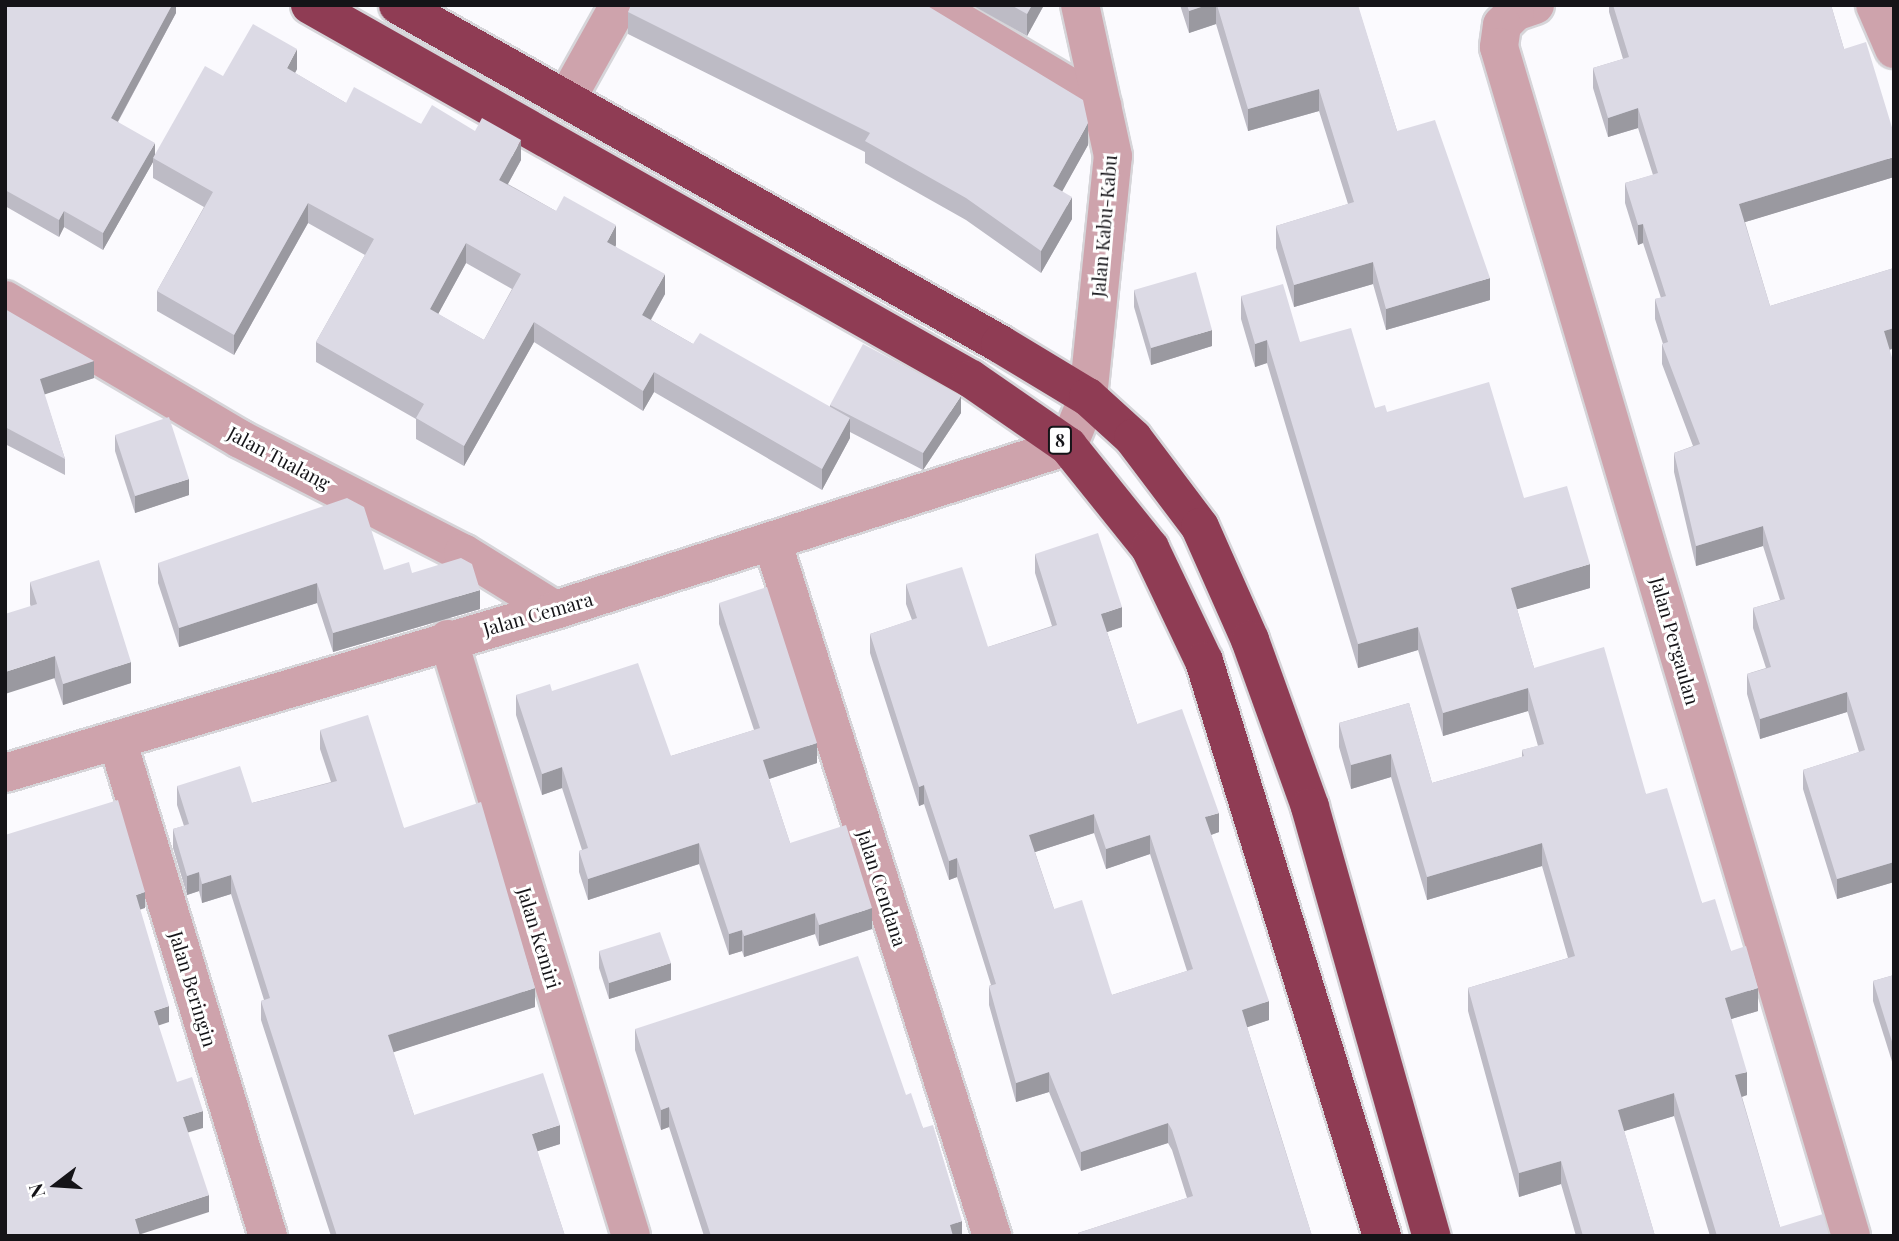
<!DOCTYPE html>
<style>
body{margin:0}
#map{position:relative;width:1899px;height:1241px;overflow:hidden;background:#fbfafe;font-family:"Playfair Display",serif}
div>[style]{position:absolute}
.roads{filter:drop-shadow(2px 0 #d6d5d9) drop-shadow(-2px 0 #d6d5d9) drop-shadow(0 2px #d6d5d9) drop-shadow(0 -2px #d6d5d9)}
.minor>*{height:38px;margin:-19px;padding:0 19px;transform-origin:19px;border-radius:19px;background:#cea3ac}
.highway>*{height:38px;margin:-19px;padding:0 19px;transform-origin:19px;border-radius:19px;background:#8f3c54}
.wall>*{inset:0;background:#bdbbc5}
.shaded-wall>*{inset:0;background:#9a99a0}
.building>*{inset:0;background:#dcdae5}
span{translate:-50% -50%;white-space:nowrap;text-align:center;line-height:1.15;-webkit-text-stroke:6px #fff;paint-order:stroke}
.shield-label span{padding:2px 5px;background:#fff;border:2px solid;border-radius:5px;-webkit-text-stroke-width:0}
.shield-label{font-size:18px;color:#151418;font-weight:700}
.street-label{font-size:19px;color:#151418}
.frame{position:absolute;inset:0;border:7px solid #151418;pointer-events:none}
.north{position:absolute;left:21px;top:1150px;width:70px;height:70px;-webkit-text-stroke:5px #fff;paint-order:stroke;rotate:253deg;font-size:19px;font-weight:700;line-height:28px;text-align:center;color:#151418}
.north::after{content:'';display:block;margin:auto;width:24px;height:32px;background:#151418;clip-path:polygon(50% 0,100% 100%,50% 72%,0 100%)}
</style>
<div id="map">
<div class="roads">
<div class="minor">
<i style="left:932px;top:5px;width:198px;rotate:30.7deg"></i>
<i style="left:1535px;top:5px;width:21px;rotate:161deg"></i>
<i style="left:1515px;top:12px;width:18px;rotate:135deg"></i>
<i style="left:1502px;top:25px;width:22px;rotate:98deg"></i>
<i style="left:1499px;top:47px;width:1240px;rotate:73.51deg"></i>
<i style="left:1875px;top:5px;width:48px;rotate:66.6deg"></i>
<i style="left:566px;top:100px;width:109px;rotate:-60.8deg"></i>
<i style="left:5px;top:300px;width:273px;rotate:30.6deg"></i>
<i style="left:240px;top:439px;width:250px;rotate:27.1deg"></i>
<i style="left:463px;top:553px;width:108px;rotate:31.8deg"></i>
<i style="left:772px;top:541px;width:729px;rotate:72.43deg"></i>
<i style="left:448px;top:639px;width:624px;rotate:72.96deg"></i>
<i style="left:118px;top:743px;width:515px;rotate:73.08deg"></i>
<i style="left:5px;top:773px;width:574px;rotate:-16.51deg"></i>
<i style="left:555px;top:610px;width:539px;rotate:-17.73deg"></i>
<i style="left:1068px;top:446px;width:53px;rotate:-67.8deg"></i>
<i style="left:1088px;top:397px;width:242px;rotate:-84.1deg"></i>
<i style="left:1113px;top:156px;width:155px;rotate:-102.3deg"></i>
</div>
<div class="highway">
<i style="left:310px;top:5px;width:759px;rotate:29.5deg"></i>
<i style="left:971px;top:379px;width:118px;rotate:34.6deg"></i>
<i style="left:1068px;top:446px;width:131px;rotate:51.2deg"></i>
<i style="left:1150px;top:548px;width:125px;rotate:64.5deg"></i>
<i style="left:1204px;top:661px;width:602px;rotate:72.8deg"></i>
<i style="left:398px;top:5px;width:691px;rotate:29.38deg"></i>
<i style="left:1000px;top:344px;width:103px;rotate:31.1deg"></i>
<i style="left:1088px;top:397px;width:61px;rotate:42.3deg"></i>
<i style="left:1133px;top:438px;width:111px;rotate:53deg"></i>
<i style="left:1200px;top:527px;width:124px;rotate:66.1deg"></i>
<i style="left:1250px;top:640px;width:177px;rotate:70.2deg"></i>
<i style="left:1310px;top:807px;width:446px;rotate:74.2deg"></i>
</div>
</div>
<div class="wall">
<i style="clip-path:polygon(evenodd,5px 5px,176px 5px,176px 13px,118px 122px,155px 155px,223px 76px,297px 69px,295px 73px,346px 103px,421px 124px,521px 160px,508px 184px,616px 245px,615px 246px,665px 294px,651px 320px,693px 344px,830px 407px,830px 405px,961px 413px,923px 470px,850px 432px,850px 438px,822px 490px,654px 392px,643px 411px,534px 342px,464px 466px,416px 439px,416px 419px,316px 362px,316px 342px,365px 255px,308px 223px,234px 355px,157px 311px,157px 291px,204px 207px,153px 178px,153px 162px,103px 250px,64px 227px,59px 237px,5px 206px,5px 5px,466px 263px,512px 289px,484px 340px,438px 314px,466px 263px)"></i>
<i style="clip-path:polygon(972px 5px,1044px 5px,1027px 36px)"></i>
<i style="clip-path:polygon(1180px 5px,1363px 5px,1358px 7px,1397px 131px,1490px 300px,1386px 330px,1373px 284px,1294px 307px,1276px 248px,1276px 226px,1348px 204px,1319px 111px,1248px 131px,1216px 24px,1189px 33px)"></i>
<i style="clip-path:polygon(1609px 5px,1831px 5px,1844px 49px,1894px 177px,1745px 222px,1770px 306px,1894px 268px,1894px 348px,1890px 350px,1894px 882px,1837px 899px,1803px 789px,1803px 770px,1859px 752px,1847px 712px,1760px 739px,1747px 694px,1747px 674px,1766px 668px,1753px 628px,1753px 608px,1780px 600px,1763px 546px,1696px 566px,1674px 472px,1674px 453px,1693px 446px,1662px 364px,1662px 344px,1663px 344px,1655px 319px,1655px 299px,1661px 298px,1643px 243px,1638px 245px,1625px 203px,1625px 183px,1653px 175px,1638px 128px,1608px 137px,1593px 88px,1593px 68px,1623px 59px,1609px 12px)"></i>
<i style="clip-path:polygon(628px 12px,1088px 145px,1062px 191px,1072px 219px,1041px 273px,966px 220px,865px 163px,865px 152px,628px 34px)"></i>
<i style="clip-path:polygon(1134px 290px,1212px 346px,1151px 365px,1134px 307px)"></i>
<i style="clip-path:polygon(1241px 296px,1300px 342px,1375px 408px,1387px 412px,1524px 498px,1590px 588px,1517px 609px,1534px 668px,1646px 794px,1702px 903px,1731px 951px,1758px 1011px,1731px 1019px,1747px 1095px,1742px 1097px,1780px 1227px,1829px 1236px,1710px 1236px,1674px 1116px,1624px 1131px,1655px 1236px,1576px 1236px,1561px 1184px,1519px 1197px,1468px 1011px,1468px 988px,1568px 958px,1542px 866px,1427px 900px,1391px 777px,1351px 789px,1339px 747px,1339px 723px,1409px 703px,1432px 783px,1522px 757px,1522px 750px,1538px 746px,1528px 711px,1443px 736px,1418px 650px,1358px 668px,1267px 363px,1255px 367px,1241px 319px)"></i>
<i style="clip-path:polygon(5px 309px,94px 378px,44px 394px,65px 459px,65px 475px,5px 444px)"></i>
<i style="clip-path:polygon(115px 435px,189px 495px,135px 513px,115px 451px)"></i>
<i style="clip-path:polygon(evenodd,1035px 554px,1122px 627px,1107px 632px,1137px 724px,1219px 832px,1211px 835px,1269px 1020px,1247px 1027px,1312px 1236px,1078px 1236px,1078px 1233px,1187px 1198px,1172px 1150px,1168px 1143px,1081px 1171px,1049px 1092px,1016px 1102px,989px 1005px,989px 986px,991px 985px,957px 877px,949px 880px,924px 804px,919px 806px,870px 653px,870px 634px,912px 620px,906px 604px,906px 584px,988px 647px,1052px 626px,1035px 573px,1035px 554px,1094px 833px,1106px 869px,1150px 854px,1187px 971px,1112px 995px,1054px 909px,1035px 852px,1094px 833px)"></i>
<i style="clip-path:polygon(158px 563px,384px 570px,412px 573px,480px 609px,333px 652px,317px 603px,179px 647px,158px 583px)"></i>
<i style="clip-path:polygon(30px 582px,131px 683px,63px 705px,30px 604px)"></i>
<i style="clip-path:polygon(719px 603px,817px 763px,769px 779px,790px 843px,872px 929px,819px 946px,815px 934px,744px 957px,742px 951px,729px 955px,699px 864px,588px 900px,579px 872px,579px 851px,582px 850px,562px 788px,542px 795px,516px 715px,516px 695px,552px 691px,671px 756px,754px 730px,719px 624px)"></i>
<i style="clip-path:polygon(320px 730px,404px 828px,535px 1007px,393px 1052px,414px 1115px,560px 1144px,537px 1151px,565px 1236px,331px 1236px,261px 1020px,261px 1001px,264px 1000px,231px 894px,202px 903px,199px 891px,187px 895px,173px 848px,173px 829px,184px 826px,177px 805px,177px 786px,252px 803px,331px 782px,320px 749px)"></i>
<i style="clip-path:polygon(599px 951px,671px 980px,609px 999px,599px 968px)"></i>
<i style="clip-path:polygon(1894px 975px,1894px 1068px,1873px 1001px,1873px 981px)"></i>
<i style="clip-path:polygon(635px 1029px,906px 1095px,923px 1128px,962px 1236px,704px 1236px,669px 1127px,661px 1130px,635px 1050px)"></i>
</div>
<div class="shaded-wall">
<i style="clip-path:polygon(172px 5px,176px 5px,176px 13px,111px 134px,111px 118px)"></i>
<i style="clip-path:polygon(1032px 5px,1044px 5px,1027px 36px,1027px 14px)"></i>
<i style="clip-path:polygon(1207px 5px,1216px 5px,1216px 24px,1189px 33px,1189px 11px)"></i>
<i style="clip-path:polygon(297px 49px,297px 69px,287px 88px,287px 68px)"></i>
<i style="clip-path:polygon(1319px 89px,1319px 111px,1248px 131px,1248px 109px)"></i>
<i style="clip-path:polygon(1638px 108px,1638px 128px,1608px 137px,1608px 118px)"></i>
<i style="clip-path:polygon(1088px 123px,1088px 145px,1053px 208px,1053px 186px)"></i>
<i style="clip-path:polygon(521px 140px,521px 160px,499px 200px,499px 180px)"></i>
<i style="clip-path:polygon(155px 143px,155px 159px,153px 158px,153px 162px,103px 250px,103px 233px)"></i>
<i style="clip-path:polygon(1894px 157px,1894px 177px,1739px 224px,1739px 204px)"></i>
<i style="clip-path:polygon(1072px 197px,1072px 219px,1041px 273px,1041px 251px)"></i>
<i style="clip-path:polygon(308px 203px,308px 223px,234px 355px,234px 335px)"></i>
<i style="clip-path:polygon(64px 211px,64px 227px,59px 237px,59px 220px)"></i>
<i style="clip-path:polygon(1643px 224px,1643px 243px,1638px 245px,1638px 225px)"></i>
<i style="clip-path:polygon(616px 225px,616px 245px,607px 262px,607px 242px)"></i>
<i style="clip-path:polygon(466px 243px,466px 263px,430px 329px,430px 309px)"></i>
<i style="clip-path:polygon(1373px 262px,1373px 284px,1294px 307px,1294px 285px)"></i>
<i style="clip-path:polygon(665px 274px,665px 294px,642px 335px,642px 315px)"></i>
<i style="clip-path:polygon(1490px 278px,1490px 300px,1386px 330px,1386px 309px)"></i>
<i style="clip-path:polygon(534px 322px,534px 342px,464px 466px,464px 446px)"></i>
<i style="clip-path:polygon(1894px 328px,1894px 348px,1884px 351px,1884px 331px)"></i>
<i style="clip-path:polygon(1212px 330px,1212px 346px,1151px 365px,1151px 348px)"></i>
<i style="clip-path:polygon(1267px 340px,1267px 363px,1255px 367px,1255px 344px)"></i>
<i style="clip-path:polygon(94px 361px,94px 378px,40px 396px,40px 379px)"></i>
<i style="clip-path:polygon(654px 372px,654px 392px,643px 411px,643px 391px)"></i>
<i style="clip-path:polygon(961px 396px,961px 413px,923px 470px,923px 453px)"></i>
<i style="clip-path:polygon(850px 418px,850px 438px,822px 490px,822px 469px)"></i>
<i style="clip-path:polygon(189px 479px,189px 495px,135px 513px,135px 496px)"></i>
<i style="clip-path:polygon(1763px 526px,1763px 546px,1696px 566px,1696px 546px)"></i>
<i style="clip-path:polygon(1590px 564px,1590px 588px,1511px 611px,1511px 588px)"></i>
<i style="clip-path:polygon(317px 583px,317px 603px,179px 647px,179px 628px)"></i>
<i style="clip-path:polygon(480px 590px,480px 609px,333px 652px,333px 633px)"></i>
<i style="clip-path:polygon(1122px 607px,1122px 627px,1101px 634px,1101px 614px)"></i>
<i style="clip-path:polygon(1418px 627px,1418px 650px,1358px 668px,1358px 644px)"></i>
<i style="clip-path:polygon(55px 656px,55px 678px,5px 694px,5px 672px)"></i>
<i style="clip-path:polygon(131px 662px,131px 683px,63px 705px,63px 684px)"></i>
<i style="clip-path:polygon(1528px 688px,1528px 711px,1443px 736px,1443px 713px)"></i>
<i style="clip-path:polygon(1847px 692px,1847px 712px,1760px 739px,1760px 719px)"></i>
<i style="clip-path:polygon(817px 743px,817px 763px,763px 781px,763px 760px)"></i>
<i style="clip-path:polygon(1391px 754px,1391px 777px,1351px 789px,1351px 765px)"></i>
<i style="clip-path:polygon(562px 767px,562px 788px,542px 795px,542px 774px)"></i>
<i style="clip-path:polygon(924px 785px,924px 804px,919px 806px,919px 787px)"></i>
<i style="clip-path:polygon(1219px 813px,1219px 832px,1205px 837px,1205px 817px)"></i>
<i style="clip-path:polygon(1094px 814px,1094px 833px,1029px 854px,1029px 835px)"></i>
<i style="clip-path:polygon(1150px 835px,1150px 854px,1106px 869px,1106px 849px)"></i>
<i style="clip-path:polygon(699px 843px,699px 864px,588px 900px,588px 879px)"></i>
<i style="clip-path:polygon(1542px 843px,1542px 866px,1427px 900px,1427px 877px)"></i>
<i style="clip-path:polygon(957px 858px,957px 877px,949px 880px,949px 861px)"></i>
<i style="clip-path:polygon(1894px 862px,1894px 882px,1837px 899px,1837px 879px)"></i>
<i style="clip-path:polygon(199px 872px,199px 891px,187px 895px,187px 876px)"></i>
<i style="clip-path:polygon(231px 875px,231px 894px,202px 903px,202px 884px)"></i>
<i style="clip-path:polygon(145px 892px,145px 908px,136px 911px,136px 895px)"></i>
<i style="clip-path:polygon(872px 908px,872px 929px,819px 946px,819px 925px)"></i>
<i style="clip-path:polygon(815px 913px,815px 934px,744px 957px,744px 936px)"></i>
<i style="clip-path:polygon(742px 930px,742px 951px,729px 955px,729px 934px)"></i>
<i style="clip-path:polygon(671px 963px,671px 980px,609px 999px,609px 983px)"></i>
<i style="clip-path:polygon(535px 988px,535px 1007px,388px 1054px,388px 1035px)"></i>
<i style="clip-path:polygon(1758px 988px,1758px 1011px,1725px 1021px,1725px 998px)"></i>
<i style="clip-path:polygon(1269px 1001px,1269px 1020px,1242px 1029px,1242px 1010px)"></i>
<i style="clip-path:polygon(169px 1006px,169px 1022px,154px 1027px,154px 1011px)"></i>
<i style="clip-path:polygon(1049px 1072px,1049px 1092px,1016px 1102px,1016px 1083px)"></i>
<i style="clip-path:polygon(1747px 1072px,1747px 1095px,1735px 1099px,1735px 1075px)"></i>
<i style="clip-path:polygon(1674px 1093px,1674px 1116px,1618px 1133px,1618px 1110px)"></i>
<i style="clip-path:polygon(669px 1107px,669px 1127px,661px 1130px,661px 1110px)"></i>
<i style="clip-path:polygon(203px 1111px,203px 1128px,183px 1134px,183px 1117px)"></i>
<i style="clip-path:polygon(1168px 1123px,1168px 1143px,1081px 1171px,1081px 1152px)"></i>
<i style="clip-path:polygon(560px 1125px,560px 1144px,532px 1153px,532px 1134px)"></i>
<i style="clip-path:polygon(1561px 1161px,1561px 1184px,1519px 1197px,1519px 1173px)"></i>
<i style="clip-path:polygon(209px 1195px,209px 1212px,135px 1236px,135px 1219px)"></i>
<i style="clip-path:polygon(962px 1221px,962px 1236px,950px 1236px,950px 1225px)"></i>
</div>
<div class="building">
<i style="clip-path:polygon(5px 5px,172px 5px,111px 118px,155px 143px,103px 233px,64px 211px,59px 220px,5px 190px)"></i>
<i style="clip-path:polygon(631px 5px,926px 5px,1083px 100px,1088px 123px,1053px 186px,1072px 197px,1041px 251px,966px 198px,865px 141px,870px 133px,628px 12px)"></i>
<i style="clip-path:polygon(1011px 5px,1032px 5px,1027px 14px)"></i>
<i style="clip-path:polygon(1187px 5px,1207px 5px,1189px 11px)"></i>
<i style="clip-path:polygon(1217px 5px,1358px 5px,1397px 131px,1435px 120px,1490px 278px,1386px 309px,1373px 262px,1294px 285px,1276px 226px,1354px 202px,1319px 89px,1248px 109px)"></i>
<i style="clip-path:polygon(1613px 5px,1831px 5px,1844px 49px,1866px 42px,1894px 134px,1894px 157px,1739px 204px,1770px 306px,1894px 268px,1894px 328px,1884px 331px,1894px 364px,1894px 862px,1837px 879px,1803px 770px,1865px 750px,1847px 692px,1760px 719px,1747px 674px,1771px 667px,1753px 608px,1785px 599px,1763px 526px,1696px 546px,1674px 453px,1700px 444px,1662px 344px,1668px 342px,1655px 299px,1666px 296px,1643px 224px,1638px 225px,1625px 183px,1658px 173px,1638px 108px,1608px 118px,1593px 68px,1629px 57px)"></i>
<i style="clip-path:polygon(evenodd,253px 24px,297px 49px,287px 68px,346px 103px,354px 87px,421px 124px,432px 105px,475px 131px,482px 118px,521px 140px,499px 180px,556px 211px,564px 196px,616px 225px,607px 242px,665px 274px,642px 315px,693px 344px,700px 333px,850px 418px,822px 469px,654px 372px,643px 391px,534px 322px,464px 446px,416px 418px,424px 404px,316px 342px,374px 239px,308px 203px,234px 335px,157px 291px,213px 192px,153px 158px,205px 66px,223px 76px,253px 24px,466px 243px,521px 274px,484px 340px,430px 309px,466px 243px)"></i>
<i style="clip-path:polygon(1196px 272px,1212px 330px,1151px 348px,1134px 290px)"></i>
<i style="clip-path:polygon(1283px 284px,1300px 342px,1351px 328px,1375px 408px,1385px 405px,1387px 412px,1489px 382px,1524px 498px,1567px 486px,1590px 564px,1511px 588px,1534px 668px,1604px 647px,1646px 794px,1667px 788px,1702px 903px,1715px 899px,1731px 951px,1746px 946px,1758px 988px,1725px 998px,1747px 1072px,1735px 1075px,1780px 1227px,1823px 1214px,1829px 1236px,1717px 1236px,1674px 1093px,1618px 1110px,1655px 1236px,1583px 1236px,1561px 1161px,1519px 1173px,1468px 988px,1575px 956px,1542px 843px,1427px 877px,1391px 754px,1351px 765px,1339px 723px,1409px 703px,1432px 783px,1524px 756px,1522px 750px,1544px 744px,1528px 688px,1443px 713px,1418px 627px,1358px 644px,1267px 340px,1255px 344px,1241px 296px)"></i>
<i style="clip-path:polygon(5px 309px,94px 361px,40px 379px,65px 459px,5px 427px)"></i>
<i style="clip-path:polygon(863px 344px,961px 396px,923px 453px,830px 405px)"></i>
<i style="clip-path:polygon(169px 417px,189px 479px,135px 496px,115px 435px)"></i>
<i style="clip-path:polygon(347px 498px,364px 507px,384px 570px,409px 562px,412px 573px,461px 558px,472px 564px,480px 590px,333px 633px,317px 583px,179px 628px,158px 563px)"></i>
<i style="clip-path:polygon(evenodd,1098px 533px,1122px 607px,1101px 614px,1137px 724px,1182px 709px,1219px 813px,1205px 817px,1269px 1001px,1242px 1010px,1269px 1099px,1312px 1236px,1079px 1236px,1078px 1233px,1193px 1196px,1172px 1130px,1168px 1123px,1081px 1152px,1049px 1072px,1016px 1083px,989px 986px,996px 984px,957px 858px,949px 861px,924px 785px,919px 787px,870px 634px,917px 618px,906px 584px,962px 567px,988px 647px,1057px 625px,1035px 554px,1098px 533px,1094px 814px,1106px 849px,1150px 835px,1193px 969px,1112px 995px,1082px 900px,1054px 909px,1029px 835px,1094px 814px)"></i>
<i style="clip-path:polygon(99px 560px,131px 662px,63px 684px,55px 656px,5px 672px,5px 614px,37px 604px,30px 582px)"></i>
<i style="clip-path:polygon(767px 587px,817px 743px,763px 760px,790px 843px,846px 825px,872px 908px,819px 925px,815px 913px,744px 936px,742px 930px,729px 934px,699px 843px,588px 879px,579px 851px,588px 848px,562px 767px,542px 774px,516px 695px,550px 684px,552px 691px,638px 663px,671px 756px,760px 728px,719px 603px)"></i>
<i style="clip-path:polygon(368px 715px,404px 828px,481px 802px,535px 988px,388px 1035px,414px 1115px,543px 1073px,560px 1125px,532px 1134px,565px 1236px,337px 1236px,261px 1001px,270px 998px,231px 875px,202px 884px,199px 872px,187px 876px,173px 829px,189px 824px,177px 786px,240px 766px,252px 803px,337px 781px,320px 730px)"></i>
<i style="clip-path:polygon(118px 800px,145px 892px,136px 895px,169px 1006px,154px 1011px,177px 1082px,192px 1077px,203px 1111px,183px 1117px,209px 1195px,135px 1219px,140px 1236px,5px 1236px,5px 835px)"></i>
<i style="clip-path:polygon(660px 932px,671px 963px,609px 983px,599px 951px)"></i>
<i style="clip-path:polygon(858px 956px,906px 1095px,911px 1093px,923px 1128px,933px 1125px,962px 1221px,950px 1225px,953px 1236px,711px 1236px,669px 1107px,661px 1110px,635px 1029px)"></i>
<i style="clip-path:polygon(1894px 975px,1894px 1048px,1873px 981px)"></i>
</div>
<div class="shield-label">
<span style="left:1060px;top:440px">8</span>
</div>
<div class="street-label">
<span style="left:1104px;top:226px;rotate:-85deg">Jalan Kabu-Kabu</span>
<span style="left:279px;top:458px;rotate:28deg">Jalan Tualang</span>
<span style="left:538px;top:614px;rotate:-16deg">Jalan Cemara</span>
<span style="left:1675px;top:641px;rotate:74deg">Jalan Pergaulan</span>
<span style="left:882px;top:888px;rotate:72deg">Jalan Cendana</span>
<span style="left:539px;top:938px;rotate:73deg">Jalan Kemiri</span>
<span style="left:193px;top:989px;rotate:73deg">Jalan Beringin</span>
</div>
<div class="frame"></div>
<div class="north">N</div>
</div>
